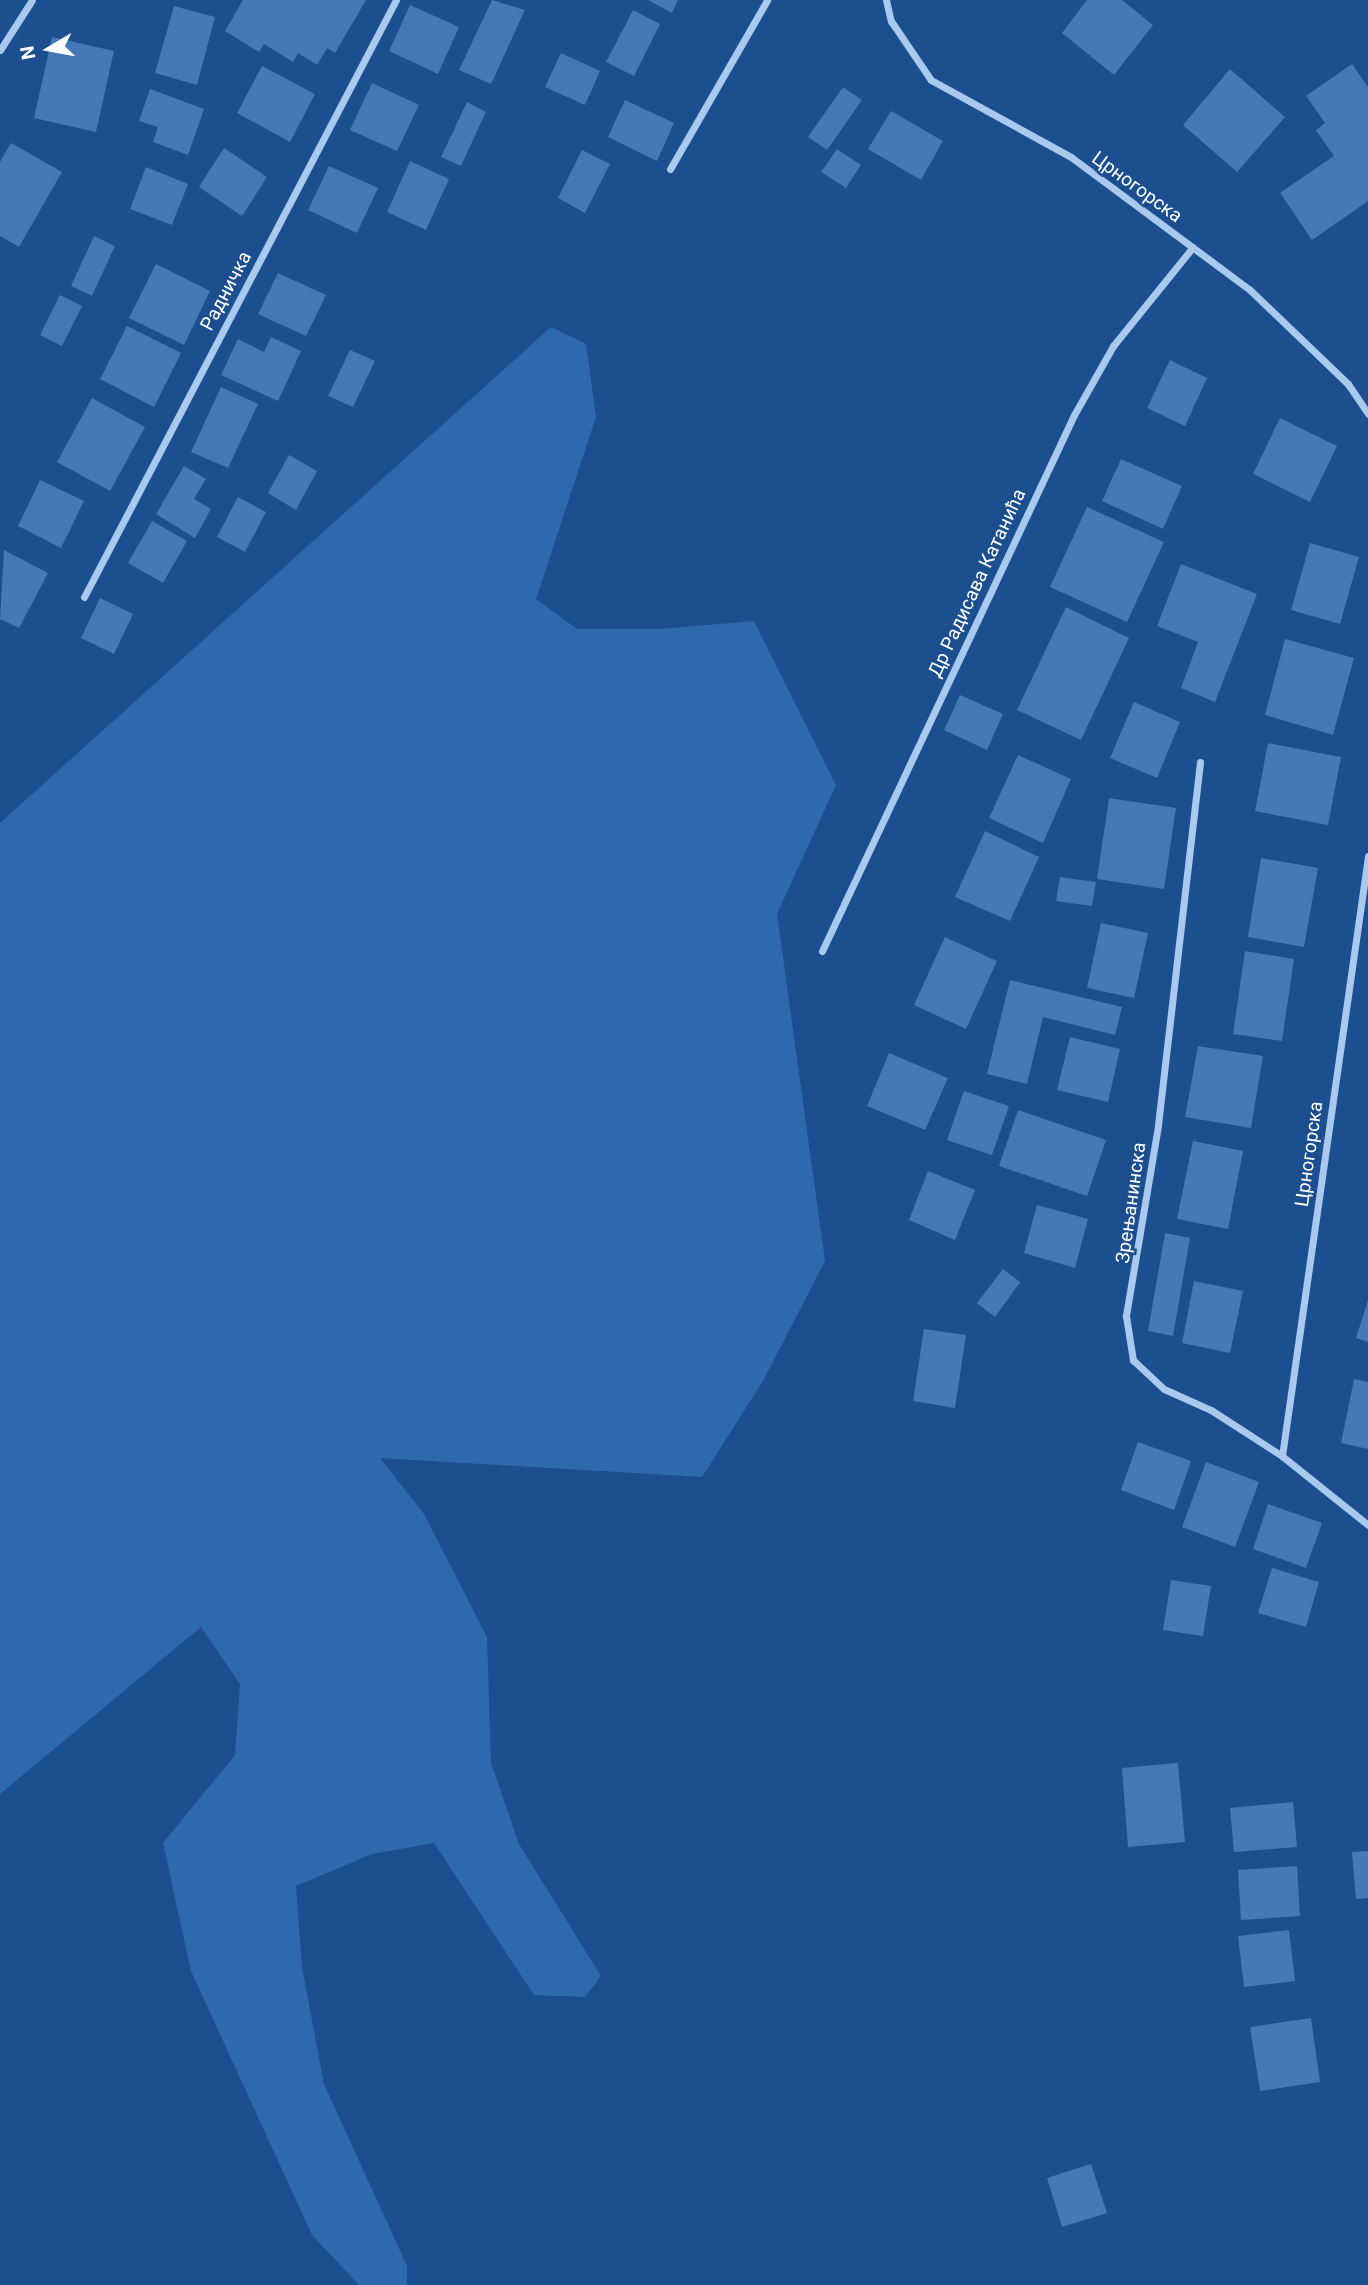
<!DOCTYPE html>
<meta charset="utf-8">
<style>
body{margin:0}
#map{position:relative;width:1368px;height:2285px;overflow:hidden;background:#1b4f8f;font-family:Roboto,sans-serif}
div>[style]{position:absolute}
.green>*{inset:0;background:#2e69ad}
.building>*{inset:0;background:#4478b7}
.minor>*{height:7px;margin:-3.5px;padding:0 3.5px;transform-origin:3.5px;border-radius:3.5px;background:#a9c9ee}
span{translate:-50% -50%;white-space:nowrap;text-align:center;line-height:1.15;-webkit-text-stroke:5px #1b4f8f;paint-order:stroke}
.street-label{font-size:19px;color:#fff}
.north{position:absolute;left:14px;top:14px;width:70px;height:70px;-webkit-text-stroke:5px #1b4f8f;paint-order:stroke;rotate:260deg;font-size:19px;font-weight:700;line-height:28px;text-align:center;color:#fff}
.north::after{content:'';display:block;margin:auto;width:24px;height:32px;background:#fff;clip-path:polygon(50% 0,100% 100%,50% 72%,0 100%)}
</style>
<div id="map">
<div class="green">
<i style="clip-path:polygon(551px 327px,586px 344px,596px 417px,536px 599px,577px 629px,659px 629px,754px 621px,836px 785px,777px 914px,825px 1261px,763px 1381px,702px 1477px,380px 1458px,424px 1514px,487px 1637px,491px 1763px,519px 1844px,601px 1976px,585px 1997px,534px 1995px,434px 1843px,372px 1854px,296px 1886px,302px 1967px,324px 2084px,407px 2266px,407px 2285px,359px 2285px,312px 2235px,191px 1971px,163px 1843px,235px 1755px,240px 1684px,201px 1627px,0 1794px,0 823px)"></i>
</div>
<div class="building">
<i style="clip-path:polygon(243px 0,366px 0,335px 53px,327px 48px,317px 65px,298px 53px,293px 62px,264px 44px,259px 52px,225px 31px)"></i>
<i style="clip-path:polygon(492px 0,525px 10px,491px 84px,459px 70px)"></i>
<i style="clip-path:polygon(648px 0,678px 0,672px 13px)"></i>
<i style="clip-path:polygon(1087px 0,1122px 0,1153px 25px,1114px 75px,1062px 33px)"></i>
<i style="clip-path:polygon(410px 5px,459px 27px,438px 74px,389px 51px)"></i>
<i style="clip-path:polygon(174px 6px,215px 17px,197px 85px,155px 73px)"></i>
<i style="clip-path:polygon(633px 10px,660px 24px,634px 76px,606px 62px)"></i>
<i style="clip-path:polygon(52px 37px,114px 51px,96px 132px,34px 118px)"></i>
<i style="clip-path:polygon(561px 53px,600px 71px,585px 105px,545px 87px)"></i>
<i style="clip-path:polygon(1352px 64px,1368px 87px,1368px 201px,1312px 240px,1280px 193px,1334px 156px,1316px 130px,1325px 123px,1306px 96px)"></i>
<i style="clip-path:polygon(262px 66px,315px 94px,290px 142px,237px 113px)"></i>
<i style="clip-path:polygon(1230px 69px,1285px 117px,1237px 172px,1183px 125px)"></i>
<i style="clip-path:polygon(372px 83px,419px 105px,397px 151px,350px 130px)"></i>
<i style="clip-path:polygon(843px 87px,862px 100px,827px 150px,808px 137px)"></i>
<i style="clip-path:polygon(150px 89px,204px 109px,188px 155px,153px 142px,158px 127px,139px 121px)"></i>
<i style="clip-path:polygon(625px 100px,674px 123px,657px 161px,608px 137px)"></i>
<i style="clip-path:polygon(467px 102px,486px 112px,461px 166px,441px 157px)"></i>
<i style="clip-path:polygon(891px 111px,943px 141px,921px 180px,868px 149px)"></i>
<i style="clip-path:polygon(11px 143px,62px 172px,19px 247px,0 236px,0 162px)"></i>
<i style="clip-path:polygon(224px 148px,267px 177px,242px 216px,199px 187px)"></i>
<i style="clip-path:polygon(837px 149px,861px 165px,846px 188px,821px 172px)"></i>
<i style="clip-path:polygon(582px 150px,610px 164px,585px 213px,558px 198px)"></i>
<i style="clip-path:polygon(410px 161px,449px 179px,426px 230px,387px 212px)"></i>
<i style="clip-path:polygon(329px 166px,378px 188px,357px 233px,308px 210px)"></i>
<i style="clip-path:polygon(146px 167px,188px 184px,172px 225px,130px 209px)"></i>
<i style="clip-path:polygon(94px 236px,115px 246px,92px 296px,71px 286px)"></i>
<i style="clip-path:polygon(156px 264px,210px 291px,184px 345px,129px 318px)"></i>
<i style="clip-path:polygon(278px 273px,326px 295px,306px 336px,258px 314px)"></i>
<i style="clip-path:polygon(60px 295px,82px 306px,62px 346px,40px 335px)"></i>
<i style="clip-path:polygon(127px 326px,181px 353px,154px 407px,100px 379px)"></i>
<i style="clip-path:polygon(271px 337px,301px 351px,278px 401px,221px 375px,238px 339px,264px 352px)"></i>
<i style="clip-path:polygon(350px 350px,375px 361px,353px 407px,328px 396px)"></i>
<i style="clip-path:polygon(1170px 360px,1207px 378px,1185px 426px,1147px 408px)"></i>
<i style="clip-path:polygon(221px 387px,258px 404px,228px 468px,191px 452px)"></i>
<i style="clip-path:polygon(92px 398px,145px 427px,110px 491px,57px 462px)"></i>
<i style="clip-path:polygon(1280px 418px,1337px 446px,1310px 502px,1253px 474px)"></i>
<i style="clip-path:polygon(289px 455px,317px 471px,296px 510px,268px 493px)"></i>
<i style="clip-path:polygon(1121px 459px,1182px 486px,1163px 529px,1102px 501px)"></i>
<i style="clip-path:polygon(184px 466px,206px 479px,194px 499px,211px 509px,195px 538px,156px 514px)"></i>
<i style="clip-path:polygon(40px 480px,84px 501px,61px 548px,18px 526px)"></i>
<i style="clip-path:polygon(238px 497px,266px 512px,245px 552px,217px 537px)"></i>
<i style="clip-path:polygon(1087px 507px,1164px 542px,1127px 622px,1050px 587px)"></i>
<i style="clip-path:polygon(152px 521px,187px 541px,163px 583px,128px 563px)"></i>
<i style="clip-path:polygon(1310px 543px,1359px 557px,1340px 624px,1291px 610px)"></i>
<i style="clip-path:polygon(4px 550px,48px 573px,19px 628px,0 619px)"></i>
<i style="clip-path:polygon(1181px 564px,1257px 594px,1215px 702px,1181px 688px,1198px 642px,1157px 626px)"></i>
<i style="clip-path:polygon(100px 598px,133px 614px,114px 654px,81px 638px)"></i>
<i style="clip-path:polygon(1066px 607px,1129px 638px,1081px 740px,1017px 710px)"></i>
<i style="clip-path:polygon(1285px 639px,1354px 658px,1333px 735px,1265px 715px)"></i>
<i style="clip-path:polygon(960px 695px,1003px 714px,987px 750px,944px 730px)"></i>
<i style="clip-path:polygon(1134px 702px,1180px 722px,1157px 778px,1110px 758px)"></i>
<i style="clip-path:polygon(1268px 743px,1341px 757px,1328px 825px,1255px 811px)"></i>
<i style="clip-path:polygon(1018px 755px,1071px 779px,1043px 843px,989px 818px)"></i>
<i style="clip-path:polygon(1109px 798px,1176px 808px,1164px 889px,1097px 879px)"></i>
<i style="clip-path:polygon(985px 831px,1039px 857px,1010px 921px,955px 897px)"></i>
<i style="clip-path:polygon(1261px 858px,1318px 868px,1304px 947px,1248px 937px)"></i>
<i style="clip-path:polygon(1060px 877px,1096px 882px,1092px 906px,1056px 901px)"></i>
<i style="clip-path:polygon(1101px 923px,1148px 933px,1134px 998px,1087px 988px)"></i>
<i style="clip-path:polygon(945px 937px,997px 961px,966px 1029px,914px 1005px)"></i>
<i style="clip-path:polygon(1245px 951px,1294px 959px,1282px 1041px,1233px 1034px)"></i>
<i style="clip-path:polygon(1010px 980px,1122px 1007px,1115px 1035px,1043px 1017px,1027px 1084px,987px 1074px)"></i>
<i style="clip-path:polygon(1070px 1037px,1120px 1049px,1108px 1102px,1057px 1090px)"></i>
<i style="clip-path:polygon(1198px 1046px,1263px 1056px,1251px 1128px,1185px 1117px)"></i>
<i style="clip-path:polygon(889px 1053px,948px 1078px,925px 1130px,867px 1106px)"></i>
<i style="clip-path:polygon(964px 1091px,1009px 1106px,992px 1155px,947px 1140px)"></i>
<i style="clip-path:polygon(1018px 1110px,1106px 1140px,1087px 1196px,999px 1166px)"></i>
<i style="clip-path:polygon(1193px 1141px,1243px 1151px,1228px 1229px,1177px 1219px)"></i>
<i style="clip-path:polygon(928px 1171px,975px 1190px,955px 1240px,909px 1220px)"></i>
<i style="clip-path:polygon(1037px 1205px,1088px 1219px,1075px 1268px,1024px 1253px)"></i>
<i style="clip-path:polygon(1165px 1233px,1190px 1238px,1173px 1336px,1148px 1331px)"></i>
<i style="clip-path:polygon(1003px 1269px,1020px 1282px,995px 1317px,977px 1303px)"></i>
<i style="clip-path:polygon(1194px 1281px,1243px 1291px,1230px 1353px,1182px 1343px)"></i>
<i style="clip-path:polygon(1368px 1300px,1368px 1342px,1356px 1338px)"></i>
<i style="clip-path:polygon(924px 1329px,966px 1335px,955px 1408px,913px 1401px)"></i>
<i style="clip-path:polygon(1354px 1379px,1368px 1382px,1368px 1449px,1341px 1443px)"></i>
<i style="clip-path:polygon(1138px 1442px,1191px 1461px,1174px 1510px,1121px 1490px)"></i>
<i style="clip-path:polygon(1206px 1462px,1259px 1482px,1235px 1547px,1182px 1527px)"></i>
<i style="clip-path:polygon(1268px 1504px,1322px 1523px,1306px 1568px,1253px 1549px)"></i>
<i style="clip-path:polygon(1272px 1568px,1319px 1582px,1306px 1627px,1258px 1613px)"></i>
<i style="clip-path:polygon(1171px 1580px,1211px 1586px,1203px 1636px,1163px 1630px)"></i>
<i style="clip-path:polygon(1178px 1763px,1185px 1842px,1128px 1847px,1122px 1768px)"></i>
<i style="clip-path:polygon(1293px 1802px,1297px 1847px,1234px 1852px,1230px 1808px)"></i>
<i style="clip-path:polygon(1368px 1851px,1368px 1898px,1356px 1899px,1352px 1852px)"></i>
<i style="clip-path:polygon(1297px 1866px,1300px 1916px,1241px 1920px,1238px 1870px)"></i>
<i style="clip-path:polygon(1289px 1930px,1295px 1981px,1244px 1987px,1238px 1936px)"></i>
<i style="clip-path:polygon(1311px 2018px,1320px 2082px,1260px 2091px,1250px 2027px)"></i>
<i style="clip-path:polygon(1091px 2164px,1107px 2213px,1062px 2227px,1047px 2178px)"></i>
</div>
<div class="minor">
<i style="left:886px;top:0;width:22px;rotate:77deg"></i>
<i style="left:891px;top:21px;width:71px;rotate:55.9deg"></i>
<i style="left:931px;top:80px;width:160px;rotate:28.8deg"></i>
<i style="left:1071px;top:157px;width:223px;rotate:36.6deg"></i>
<i style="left:1250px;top:290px;width:136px;rotate:43.8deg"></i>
<i style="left:1348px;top:384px;width:36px;rotate:56deg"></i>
<i style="left:0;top:50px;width:59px;rotate:-57.4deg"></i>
<i style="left:670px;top:169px;width:195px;rotate:-60.1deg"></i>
<i style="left:84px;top:597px;width:674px;rotate:-62.41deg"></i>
<i style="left:1200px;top:762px;width:366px;rotate:96.6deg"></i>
<i style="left:1158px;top:1126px;width:193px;rotate:99.6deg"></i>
<i style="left:1126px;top:1316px;width:45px;rotate:81deg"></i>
<i style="left:1133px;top:1360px;width:42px;rotate:43.1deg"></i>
<i style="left:1164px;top:1389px;width:51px;rotate:24.1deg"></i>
<i style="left:1211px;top:1410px;width:85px;rotate:32.9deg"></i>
<i style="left:1282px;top:1456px;width:110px;rotate:38.7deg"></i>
<i style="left:822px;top:951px;width:592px;rotate:-64.82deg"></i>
<i style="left:1074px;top:415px;width:79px;rotate:-60.5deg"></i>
<i style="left:1113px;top:346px;width:127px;rotate:-51.1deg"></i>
<i style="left:1282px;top:1456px;width:606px;rotate:-81.84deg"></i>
</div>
<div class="street-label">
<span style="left:1137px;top:187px;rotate:36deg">Црногорска</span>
<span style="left:226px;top:291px;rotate:-62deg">Радничка</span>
<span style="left:977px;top:583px;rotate:-65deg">Др Радисава Катанића</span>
<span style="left:1309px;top:1154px;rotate:-82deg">Црногорска</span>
<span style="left:1131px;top:1203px;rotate:-82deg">Зрењанинска</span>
</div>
<div class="north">N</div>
</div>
